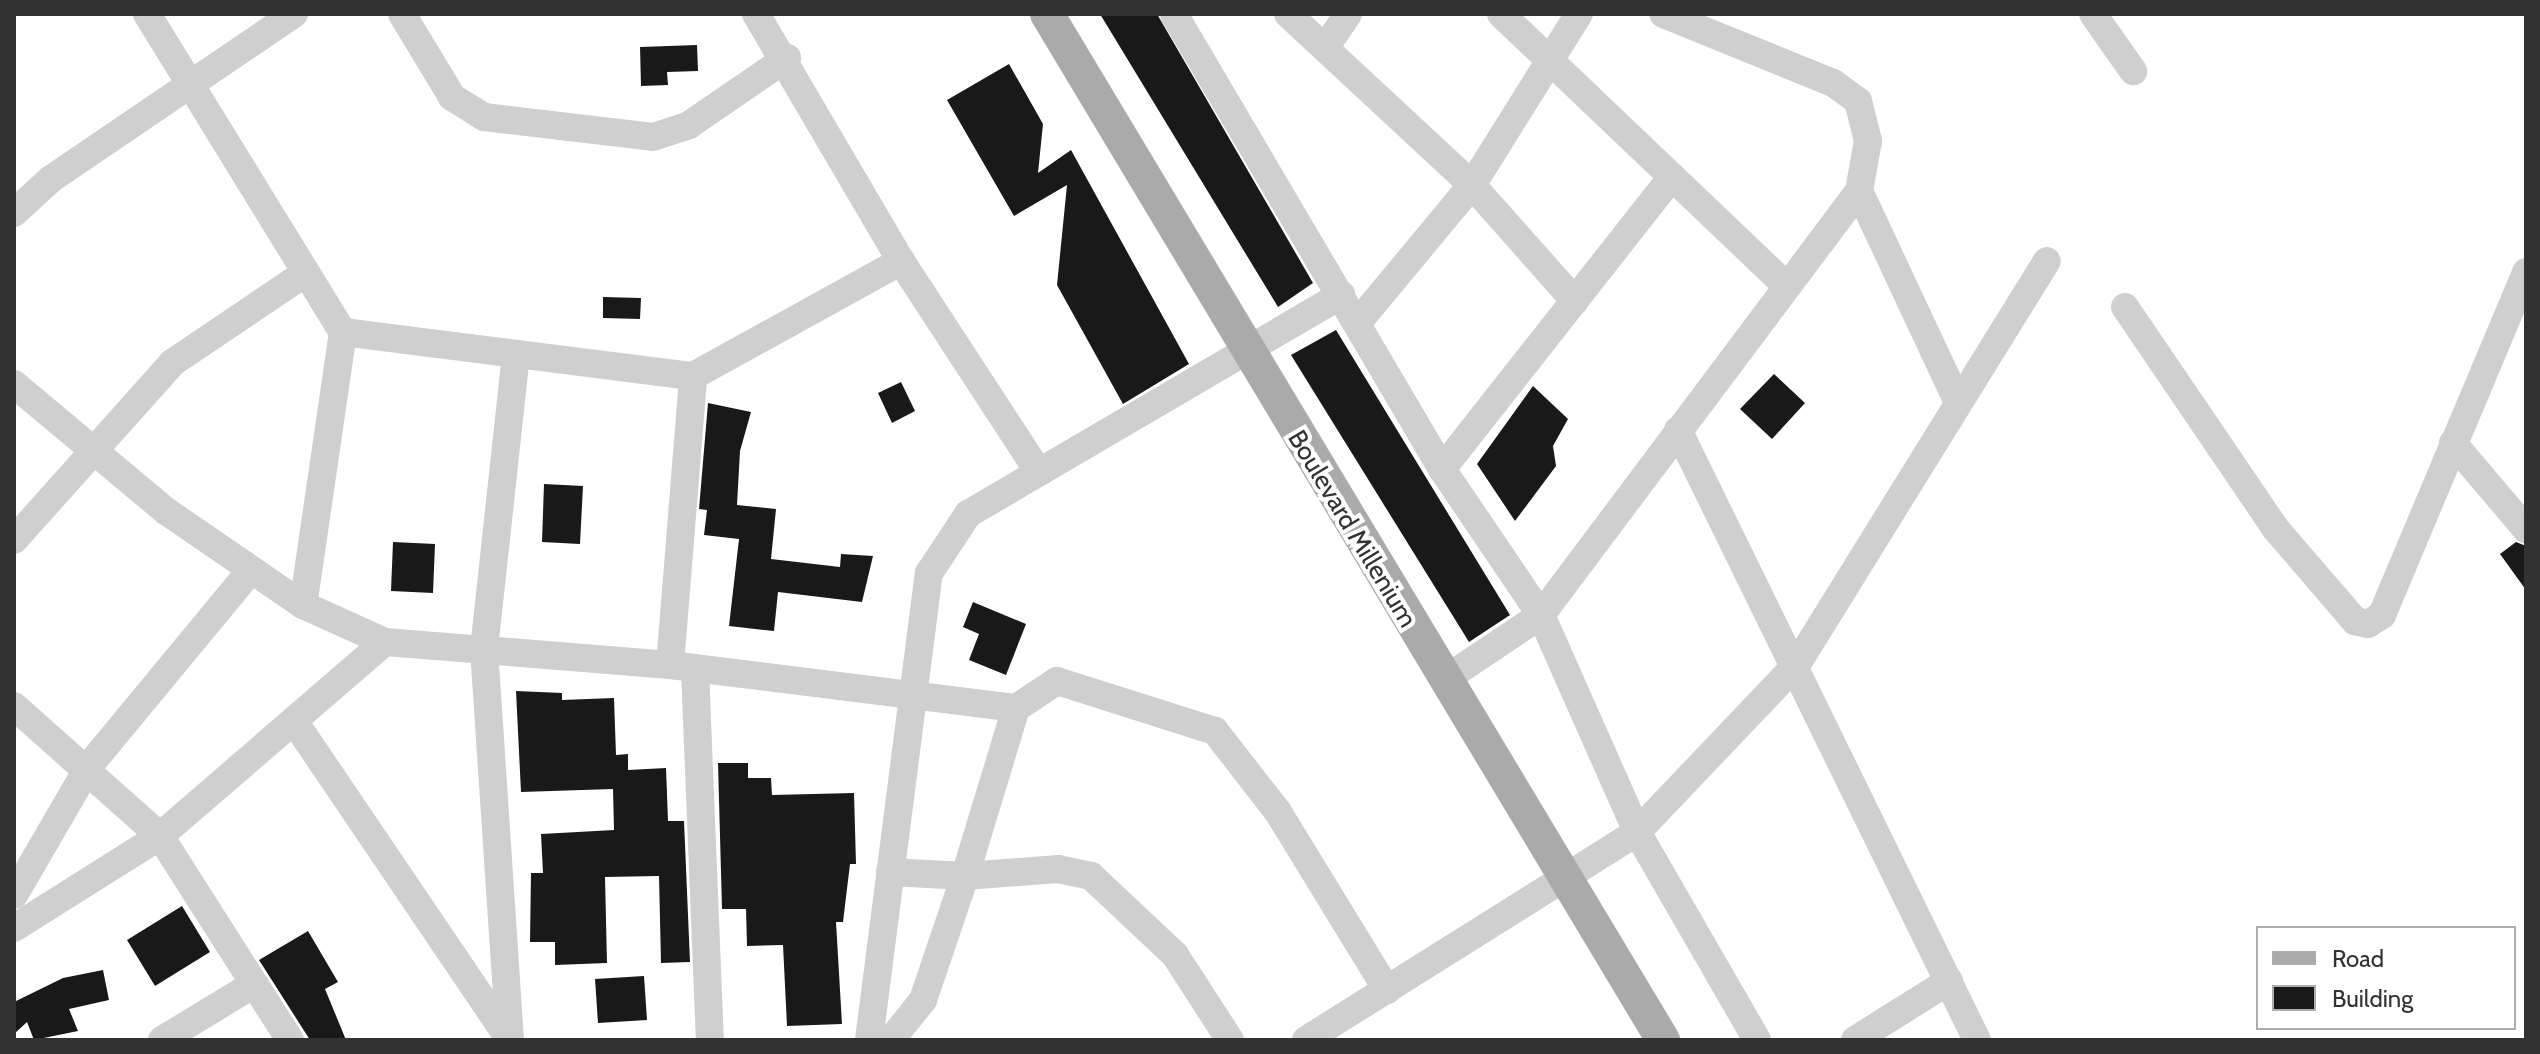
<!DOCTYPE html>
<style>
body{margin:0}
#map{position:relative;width:2540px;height:1054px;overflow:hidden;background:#fff;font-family:Cabin,sans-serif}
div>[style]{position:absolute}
.building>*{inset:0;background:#191919}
.minor>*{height:28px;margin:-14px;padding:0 14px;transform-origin:14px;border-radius:14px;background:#cfcfcf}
.major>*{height:34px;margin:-17px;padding:0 17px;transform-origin:17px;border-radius:17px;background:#aaa}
span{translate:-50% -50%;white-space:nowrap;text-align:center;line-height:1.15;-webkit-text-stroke:8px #fff;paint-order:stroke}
.street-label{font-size:26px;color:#323232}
.frame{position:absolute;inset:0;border:16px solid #323232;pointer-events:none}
.legend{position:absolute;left:2256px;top:926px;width:260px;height:104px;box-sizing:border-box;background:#fff;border:2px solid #adadad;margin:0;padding:10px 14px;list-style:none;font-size:24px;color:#323232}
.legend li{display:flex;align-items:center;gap:16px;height:40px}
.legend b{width:40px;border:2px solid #adadad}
</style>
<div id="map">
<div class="building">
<i style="clip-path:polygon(1100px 14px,1157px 14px,1313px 283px,1278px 307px)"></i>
<i style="clip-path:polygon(697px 45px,698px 71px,667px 72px,668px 85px,641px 86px,640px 47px)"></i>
<i style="clip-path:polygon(1009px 64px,1043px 124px,1038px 173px,1071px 150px,1189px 364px,1123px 404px,1057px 285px,1067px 185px,1014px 216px,947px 100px)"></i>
<i style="clip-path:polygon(603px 297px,641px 298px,640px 319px,603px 318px)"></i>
<i style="clip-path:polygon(1336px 330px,1510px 615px,1469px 642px,1291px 355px)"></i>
<i style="clip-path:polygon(1774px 374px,1805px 403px,1772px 439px,1740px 409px)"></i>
<i style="clip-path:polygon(901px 382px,915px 411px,892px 423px,878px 393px)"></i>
<i style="clip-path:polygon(1533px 386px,1568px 419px,1553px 446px,1556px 466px,1515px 521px,1477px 464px)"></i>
<i style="clip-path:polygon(708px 403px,751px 412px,740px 451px,737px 505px,776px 509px,771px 559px,840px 567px,841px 554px,873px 556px,862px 602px,778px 592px,774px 631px,729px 626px,739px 539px,704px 535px,707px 510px,699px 509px)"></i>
<i style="clip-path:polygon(544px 484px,583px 486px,580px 544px,542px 542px)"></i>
<i style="clip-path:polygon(393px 542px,435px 544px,433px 593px,391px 591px)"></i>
<i style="clip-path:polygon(2516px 542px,2526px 546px,2526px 590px,2500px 554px)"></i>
<i style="clip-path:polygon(973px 602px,1026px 624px,1006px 675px,969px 660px,979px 634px,963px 627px)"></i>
<i style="clip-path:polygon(516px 691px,562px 693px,562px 700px,614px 698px,616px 755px,628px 754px,628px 770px,666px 768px,668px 821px,684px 821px,690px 962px,661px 963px,659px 876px,605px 877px,607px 963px,555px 965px,555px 942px,530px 942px,531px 873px,543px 873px,541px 834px,614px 830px,613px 789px,521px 792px)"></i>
<i style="clip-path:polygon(718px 763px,748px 763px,748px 778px,771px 778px,772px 795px,854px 793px,856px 864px,850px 864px,843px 922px,836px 922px,842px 1024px,787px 1026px,783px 945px,747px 946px,746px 909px,722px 909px)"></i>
<i style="clip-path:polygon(182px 906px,210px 952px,155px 986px,127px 940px)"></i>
<i style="clip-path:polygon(308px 931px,338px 982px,325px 989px,346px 1040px,310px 1040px,259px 960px)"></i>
<i style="clip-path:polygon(103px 970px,109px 1000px,69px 1009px,78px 1031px,34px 1040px,27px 1022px,14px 1034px,14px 1002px,63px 978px)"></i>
<i style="clip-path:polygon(644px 976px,647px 1020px,598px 1023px,595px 979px)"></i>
</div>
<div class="minor">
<i style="left:147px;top:14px;width:374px;rotate:58.4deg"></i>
<i style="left:343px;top:332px;width:276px;rotate:98.3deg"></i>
<i style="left:402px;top:14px;width:97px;rotate:58.9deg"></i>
<i style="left:452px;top:97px;width:38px;rotate:32deg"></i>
<i style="left:484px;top:117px;width:170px;rotate:6.7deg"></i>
<i style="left:653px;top:137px;width:38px;rotate:-18deg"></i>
<i style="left:689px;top:125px;width:119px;rotate:-34.4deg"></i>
<i style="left:756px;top:14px;width:286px;rotate:59.6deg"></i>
<i style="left:901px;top:261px;width:251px;rotate:56.9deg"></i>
<i style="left:1174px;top:14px;width:528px;rotate:59.5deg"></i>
<i style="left:1442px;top:469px;width:176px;rotate:55.9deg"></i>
<i style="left:1541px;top:615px;width:237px;rotate:66.1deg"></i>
<i style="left:1637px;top:832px;width:240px;rotate:60deg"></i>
<i style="left:1288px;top:14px;width:251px;rotate:42.9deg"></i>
<i style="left:1472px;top:185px;width:155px;rotate:48.4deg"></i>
<i style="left:1501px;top:14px;width:392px;rotate:43.6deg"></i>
<i style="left:2093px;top:14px;width:70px;rotate:54.9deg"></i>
<i style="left:1325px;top:48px;width:41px;rotate:-55.9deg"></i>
<i style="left:1859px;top:191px;width:233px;rotate:64.9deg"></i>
<i style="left:14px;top:213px;width:50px;rotate:-42.6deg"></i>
<i style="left:51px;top:179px;width:294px;rotate:-34.2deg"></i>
<i style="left:2125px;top:307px;width:267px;rotate:55.8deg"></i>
<i style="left:2275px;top:528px;width:123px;rotate:49.3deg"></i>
<i style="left:2355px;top:621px;width:13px;rotate:13deg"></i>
<i style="left:2368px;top:624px;width:17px;rotate:-33deg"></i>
<i style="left:2382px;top:615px;width:372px;rotate:-67.2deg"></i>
<i style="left:1359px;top:321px;width:177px;rotate:-50.3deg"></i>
<i style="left:1472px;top:185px;width:202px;rotate:-58deg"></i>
<i style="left:343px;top:332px;width:353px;rotate:7.2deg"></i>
<i style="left:693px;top:376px;width:238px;rotate:-28.9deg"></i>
<i style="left:14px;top:384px;width:198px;rotate:39.9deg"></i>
<i style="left:166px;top:511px;width:166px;rotate:34.5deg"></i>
<i style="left:303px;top:605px;width:90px;rotate:24.3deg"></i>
<i style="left:385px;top:642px;width:286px;rotate:4.6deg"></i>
<i style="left:670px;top:665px;width:349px;rotate:7.1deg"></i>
<i style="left:1016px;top:708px;width:49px;rotate:-33.4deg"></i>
<i style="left:1057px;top:681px;width:166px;rotate:17.6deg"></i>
<i style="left:1215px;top:731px;width:103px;rotate:52.1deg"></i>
<i style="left:1278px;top:812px;width:209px;rotate:58.5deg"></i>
<i style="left:1678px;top:430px;width:679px;rotate:63.89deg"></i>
<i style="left:2453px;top:443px;width:113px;rotate:49.7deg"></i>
<i style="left:1442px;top:469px;width:372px;rotate:-51.8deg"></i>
<i style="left:14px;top:540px;width:237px;rotate:-48.2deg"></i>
<i style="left:172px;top:363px;width:159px;rotate:-34deg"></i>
<i style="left:670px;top:665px;width:290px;rotate:-85.4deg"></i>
<i style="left:695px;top:670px;width:370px;rotate:87.7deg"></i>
<i style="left:1444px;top:680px;width:117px;rotate:-33.8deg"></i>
<i style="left:1541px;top:615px;width:530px;rotate:-53.13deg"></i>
<i style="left:1859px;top:191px;width:51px;rotate:-79.8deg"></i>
<i style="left:1868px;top:141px;width:41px;rotate:-104deg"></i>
<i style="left:1858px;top:101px;width:31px;rotate:-144deg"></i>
<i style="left:1833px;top:83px;width:183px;rotate:-157.9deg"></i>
<i style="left:14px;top:706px;width:195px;rotate:41.7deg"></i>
<i style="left:160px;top:836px;width:242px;rotate:57.5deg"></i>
<i style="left:1016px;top:708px;width:176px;rotate:106.9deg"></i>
<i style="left:965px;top:876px;width:93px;rotate:-4.3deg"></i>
<i style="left:1058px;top:869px;width:34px;rotate:12deg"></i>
<i style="left:1091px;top:876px;width:115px;rotate:43.2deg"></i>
<i style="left:1175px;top:955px;width:101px;rotate:57.1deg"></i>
<i style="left:294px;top:721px;width:384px;rotate:55.9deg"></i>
<i style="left:890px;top:872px;width:75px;rotate:3.1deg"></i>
<i style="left:965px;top:876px;width:131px;rotate:108.7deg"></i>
<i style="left:923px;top:1000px;width:51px;rotate:128.7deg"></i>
<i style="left:14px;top:895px;width:149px;rotate:-59.8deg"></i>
<i style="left:89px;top:766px;width:254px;rotate:-50.4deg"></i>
<i style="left:14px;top:928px;width:173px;rotate:-32.2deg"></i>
<i style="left:160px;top:836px;width:297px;rotate:-40.8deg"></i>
<i style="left:162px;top:1040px;width:108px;rotate:-31.3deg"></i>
<i style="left:510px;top:1040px;width:392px;rotate:-93.8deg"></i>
<i style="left:484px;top:649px;width:297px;rotate:-83.8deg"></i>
<i style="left:869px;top:1040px;width:471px;rotate:-82.7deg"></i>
<i style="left:929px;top:573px;width:71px;rotate:-56.5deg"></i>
<i style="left:968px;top:514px;width:433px;rotate:-30.4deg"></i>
<i style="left:1306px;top:1040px;width:391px;rotate:-32.1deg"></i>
<i style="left:1637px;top:832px;width:232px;rotate:-46.4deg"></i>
<i style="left:1797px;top:664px;width:474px;rotate:-58.2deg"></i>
<i style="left:1855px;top:1040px;width:111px;rotate:-32.1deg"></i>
</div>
<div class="major">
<i style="left:1047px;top:14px;width:1197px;rotate:59.02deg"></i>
</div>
<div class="street-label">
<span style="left:1352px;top:529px;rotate:59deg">Boulevard Millenium</span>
</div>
<div class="frame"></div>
<ul class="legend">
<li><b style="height:10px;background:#aaa"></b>Road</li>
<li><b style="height:22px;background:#191919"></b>Building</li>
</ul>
</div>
